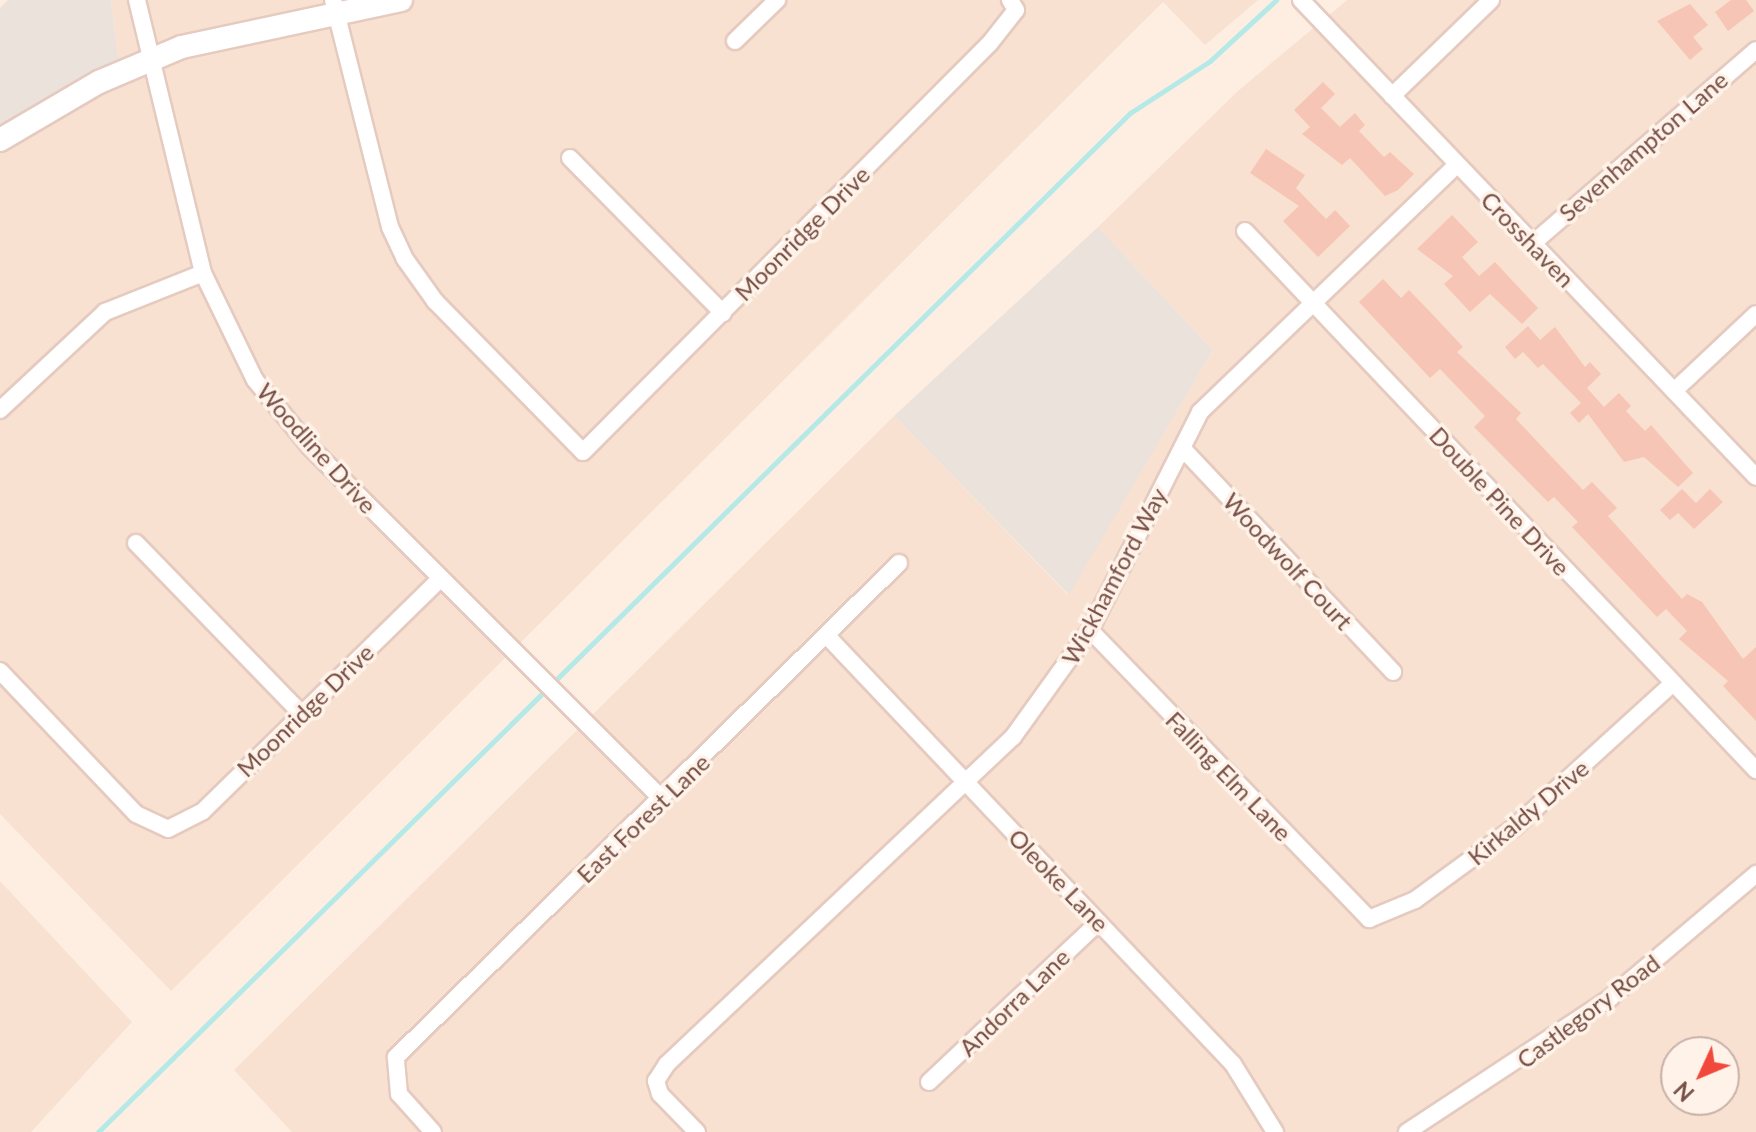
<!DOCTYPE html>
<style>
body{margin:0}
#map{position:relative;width:1756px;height:1132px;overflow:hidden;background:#feeee1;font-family:Lato,sans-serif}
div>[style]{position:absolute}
.residential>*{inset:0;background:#f8e1d1}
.industrial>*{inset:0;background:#ece2dc}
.stream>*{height:5px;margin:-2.5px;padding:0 2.5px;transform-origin:2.5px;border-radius:2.5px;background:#b4e9e8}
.building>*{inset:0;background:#f6c5b6}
.roads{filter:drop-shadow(2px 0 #e5cabf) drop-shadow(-2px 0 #e5cabf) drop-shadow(0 2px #e5cabf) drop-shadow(0 -2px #e5cabf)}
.street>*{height:16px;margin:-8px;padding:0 8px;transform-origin:8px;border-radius:8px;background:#fff}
.secondary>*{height:22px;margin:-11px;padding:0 11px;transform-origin:11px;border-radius:11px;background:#fff}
span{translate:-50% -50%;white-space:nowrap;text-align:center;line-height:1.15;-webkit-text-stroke:7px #fff3e9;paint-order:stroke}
.street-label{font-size:24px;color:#774f46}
.north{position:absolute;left:1660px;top:1036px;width:80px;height:80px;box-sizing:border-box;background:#fff3e9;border:2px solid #c9b1a8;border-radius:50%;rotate:226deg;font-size:22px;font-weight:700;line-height:32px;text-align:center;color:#774f46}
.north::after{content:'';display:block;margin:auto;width:28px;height:36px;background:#f2473b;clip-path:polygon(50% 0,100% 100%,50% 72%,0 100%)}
</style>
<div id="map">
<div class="residential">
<i style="clip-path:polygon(111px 0,1258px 0,1205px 45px,1163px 2px,171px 991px,0 814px,0 132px,119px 66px)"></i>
<i style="clip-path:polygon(evenodd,1347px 0,1756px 0,1756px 1132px,292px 1132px,234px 1070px,894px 416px,1068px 595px,1213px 350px,1098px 227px,1239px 90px,1347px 0,1676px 1052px,1724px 1052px,1724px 1100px,1676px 1100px,1676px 1052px)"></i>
<i style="clip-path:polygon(0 881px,132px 1022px,31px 1132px,0 1132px)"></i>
</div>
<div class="industrial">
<i style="clip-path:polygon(8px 0,111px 0,119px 66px,0 132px,0 8px)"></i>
<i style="clip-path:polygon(1098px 227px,1213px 350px,1069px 595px,894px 416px)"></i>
</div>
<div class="stream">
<i style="left:98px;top:1132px;width:1450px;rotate:-44.64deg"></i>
<i style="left:1130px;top:113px;width:95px;rotate:-33deg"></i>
<i style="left:1210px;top:61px;width:90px;rotate:-42.7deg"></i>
</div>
<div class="building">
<i style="clip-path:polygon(1731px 0,1746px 0,1754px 11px,1728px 31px,1715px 12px)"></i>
<i style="clip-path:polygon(1690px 4px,1708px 25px,1693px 37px,1703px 49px,1690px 60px,1657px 21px)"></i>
<i style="clip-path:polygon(1323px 82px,1335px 94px,1321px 108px,1340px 127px,1355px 113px,1365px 125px,1359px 131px,1384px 157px,1390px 152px,1414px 174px,1398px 190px,1385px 196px,1350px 158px,1342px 165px,1302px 134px,1310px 127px,1294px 110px)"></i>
<i style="clip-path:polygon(1266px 149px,1305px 175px,1296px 188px,1326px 219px,1335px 210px,1350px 226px,1318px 257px,1283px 221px,1299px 206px,1250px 173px)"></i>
<i style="clip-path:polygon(1452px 215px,1478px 242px,1462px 257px,1479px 276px,1495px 262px,1538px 308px,1522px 324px,1490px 294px,1470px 312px,1444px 284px,1453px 276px,1417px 249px)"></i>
<i style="clip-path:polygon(1383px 279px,1401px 298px,1409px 290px,1434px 316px,1463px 347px,1457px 352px,1521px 413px,1516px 419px,1583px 490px,1592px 482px,1617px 508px,1608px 516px,1682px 599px,1687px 594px,1702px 602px,1743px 659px,1756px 647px,1756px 721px,1723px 686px,1728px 681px,1679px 639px,1687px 631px,1666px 609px,1657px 617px,1572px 527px,1578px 522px,1554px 497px,1548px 502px,1474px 427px,1485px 416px,1440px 369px,1430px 378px,1359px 302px)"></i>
<i style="clip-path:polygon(1528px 326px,1540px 340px,1555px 327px,1585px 367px,1590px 362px,1601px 374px,1587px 388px,1604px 407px,1619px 393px,1631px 406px,1626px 411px,1645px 431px,1651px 425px,1693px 473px,1678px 487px,1644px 457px,1624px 462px,1588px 414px,1579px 423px,1570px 413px,1581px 403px,1543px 364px,1538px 368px,1523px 352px,1515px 359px,1505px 347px)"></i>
<i style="clip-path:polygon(1682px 489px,1696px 503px,1710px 489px,1723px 502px,1694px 529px,1678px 513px,1670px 520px,1660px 510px)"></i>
</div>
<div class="roads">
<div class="street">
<i style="left:137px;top:0;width:281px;rotate:76.4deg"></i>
<i style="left:203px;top:273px;width:119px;rotate:64.1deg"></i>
<i style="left:255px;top:380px;width:87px;rotate:50.6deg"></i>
<i style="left:310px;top:447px;width:498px;rotate:45deg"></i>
<i style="left:333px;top:0;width:234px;rotate:75.9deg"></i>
<i style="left:390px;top:227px;width:35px;rotate:65deg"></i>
<i style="left:405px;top:259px;width:52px;rotate:54.5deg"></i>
<i style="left:435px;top:301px;width:211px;rotate:45.6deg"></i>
<i style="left:583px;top:452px;width:577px;rotate:-45.14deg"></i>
<i style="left:990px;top:43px;width:42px;rotate:-51.8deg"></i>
<i style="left:1016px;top:10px;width:12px;rotate:-121deg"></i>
<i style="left:1301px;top:0;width:659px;rotate:46.35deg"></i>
<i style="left:735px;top:41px;width:59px;rotate:-44.3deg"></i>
<i style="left:1392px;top:96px;width:138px;rotate:-44.1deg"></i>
<i style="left:570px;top:158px;width:218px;rotate:45.4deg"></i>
<i style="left:1245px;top:231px;width:743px;rotate:46.53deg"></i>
<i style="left:1532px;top:244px;width:296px;rotate:-40.9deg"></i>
<i style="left:1674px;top:391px;width:112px;rotate:-43.2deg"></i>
<i style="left:0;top:410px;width:144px;rotate:-43deg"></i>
<i style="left:105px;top:312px;width:105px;rotate:-21.7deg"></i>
<i style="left:1184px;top:450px;width:305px;rotate:46.7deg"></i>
<i style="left:136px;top:543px;width:237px;rotate:45.9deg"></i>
<i style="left:1090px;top:630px;width:402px;rotate:46deg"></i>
<i style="left:1369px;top:919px;width:50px;rotate:-22.4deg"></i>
<i style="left:1415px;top:900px;width:125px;rotate:-36.2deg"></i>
<i style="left:1516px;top:826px;width:212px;rotate:-42.3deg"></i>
<i style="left:829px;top:638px;width:587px;rotate:46.52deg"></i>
<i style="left:1233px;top:1064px;width:80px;rotate:58.3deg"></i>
<i style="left:0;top:671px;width:197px;rotate:46.4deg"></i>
<i style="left:136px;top:814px;width:35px;rotate:25deg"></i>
<i style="left:168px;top:829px;width:39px;rotate:-27deg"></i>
<i style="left:203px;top:811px;width:333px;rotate:-44.4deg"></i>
<i style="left:929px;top:1082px;width:233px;rotate:-43.3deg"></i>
<i style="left:433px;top:1132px;width:51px;rotate:-131.8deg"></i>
<i style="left:399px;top:1094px;width:37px;rotate:-95deg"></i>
<i style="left:396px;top:1057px;width:705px;rotate:-44.48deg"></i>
<i style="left:697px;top:1132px;width:53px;rotate:-134.2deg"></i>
<i style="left:660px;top:1094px;width:14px;rotate:-107deg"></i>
<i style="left:656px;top:1081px;width:20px;rotate:-57deg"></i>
<i style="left:667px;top:1064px;width:476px;rotate:-43.4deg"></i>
<i style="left:1013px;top:737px;width:132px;rotate:-54.3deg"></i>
<i style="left:1090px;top:630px;width:244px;rotate:-63.2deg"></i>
<i style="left:1200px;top:412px;width:356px;rotate:-43.9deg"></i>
<i style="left:1407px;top:1132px;width:243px;rotate:-33.4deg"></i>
<i style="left:1610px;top:998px;width:192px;rotate:-40.3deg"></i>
</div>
<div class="secondary">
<i style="left:0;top:140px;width:115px;rotate:-30.4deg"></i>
<i style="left:99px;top:82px;width:90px;rotate:-22.9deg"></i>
<i style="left:182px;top:47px;width:224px;rotate:-12.1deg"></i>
</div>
</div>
<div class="street-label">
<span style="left:1643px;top:146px;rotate:-41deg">Sevenhampton Lane</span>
<span style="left:802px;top:233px;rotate:-45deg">Moonridge Drive</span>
<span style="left:1528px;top:239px;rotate:46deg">Crosshaven</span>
<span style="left:317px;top:448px;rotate:48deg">Woodline Drive</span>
<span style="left:1500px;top:501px;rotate:47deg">Double Pine Drive</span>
<span style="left:1288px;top:561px;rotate:47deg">Woodwolf Court</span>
<span style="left:1114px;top:576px;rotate:-62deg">Wickhamford Way</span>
<span style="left:305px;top:710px;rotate:-44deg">Moonridge Drive</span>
<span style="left:1229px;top:776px;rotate:46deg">Falling Elm Lane</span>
<span style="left:1528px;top:812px;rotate:-40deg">Kirkaldy Drive</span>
<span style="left:643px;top:818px;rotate:-44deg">East Forest Lane</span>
<span style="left:1059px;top:880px;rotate:46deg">Oleoke Lane</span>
<span style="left:1014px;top:1002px;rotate:-44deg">Andorra Lane</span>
<span style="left:1588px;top:1011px;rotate:-37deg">Castlegory Road</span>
</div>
<div class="north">N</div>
</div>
